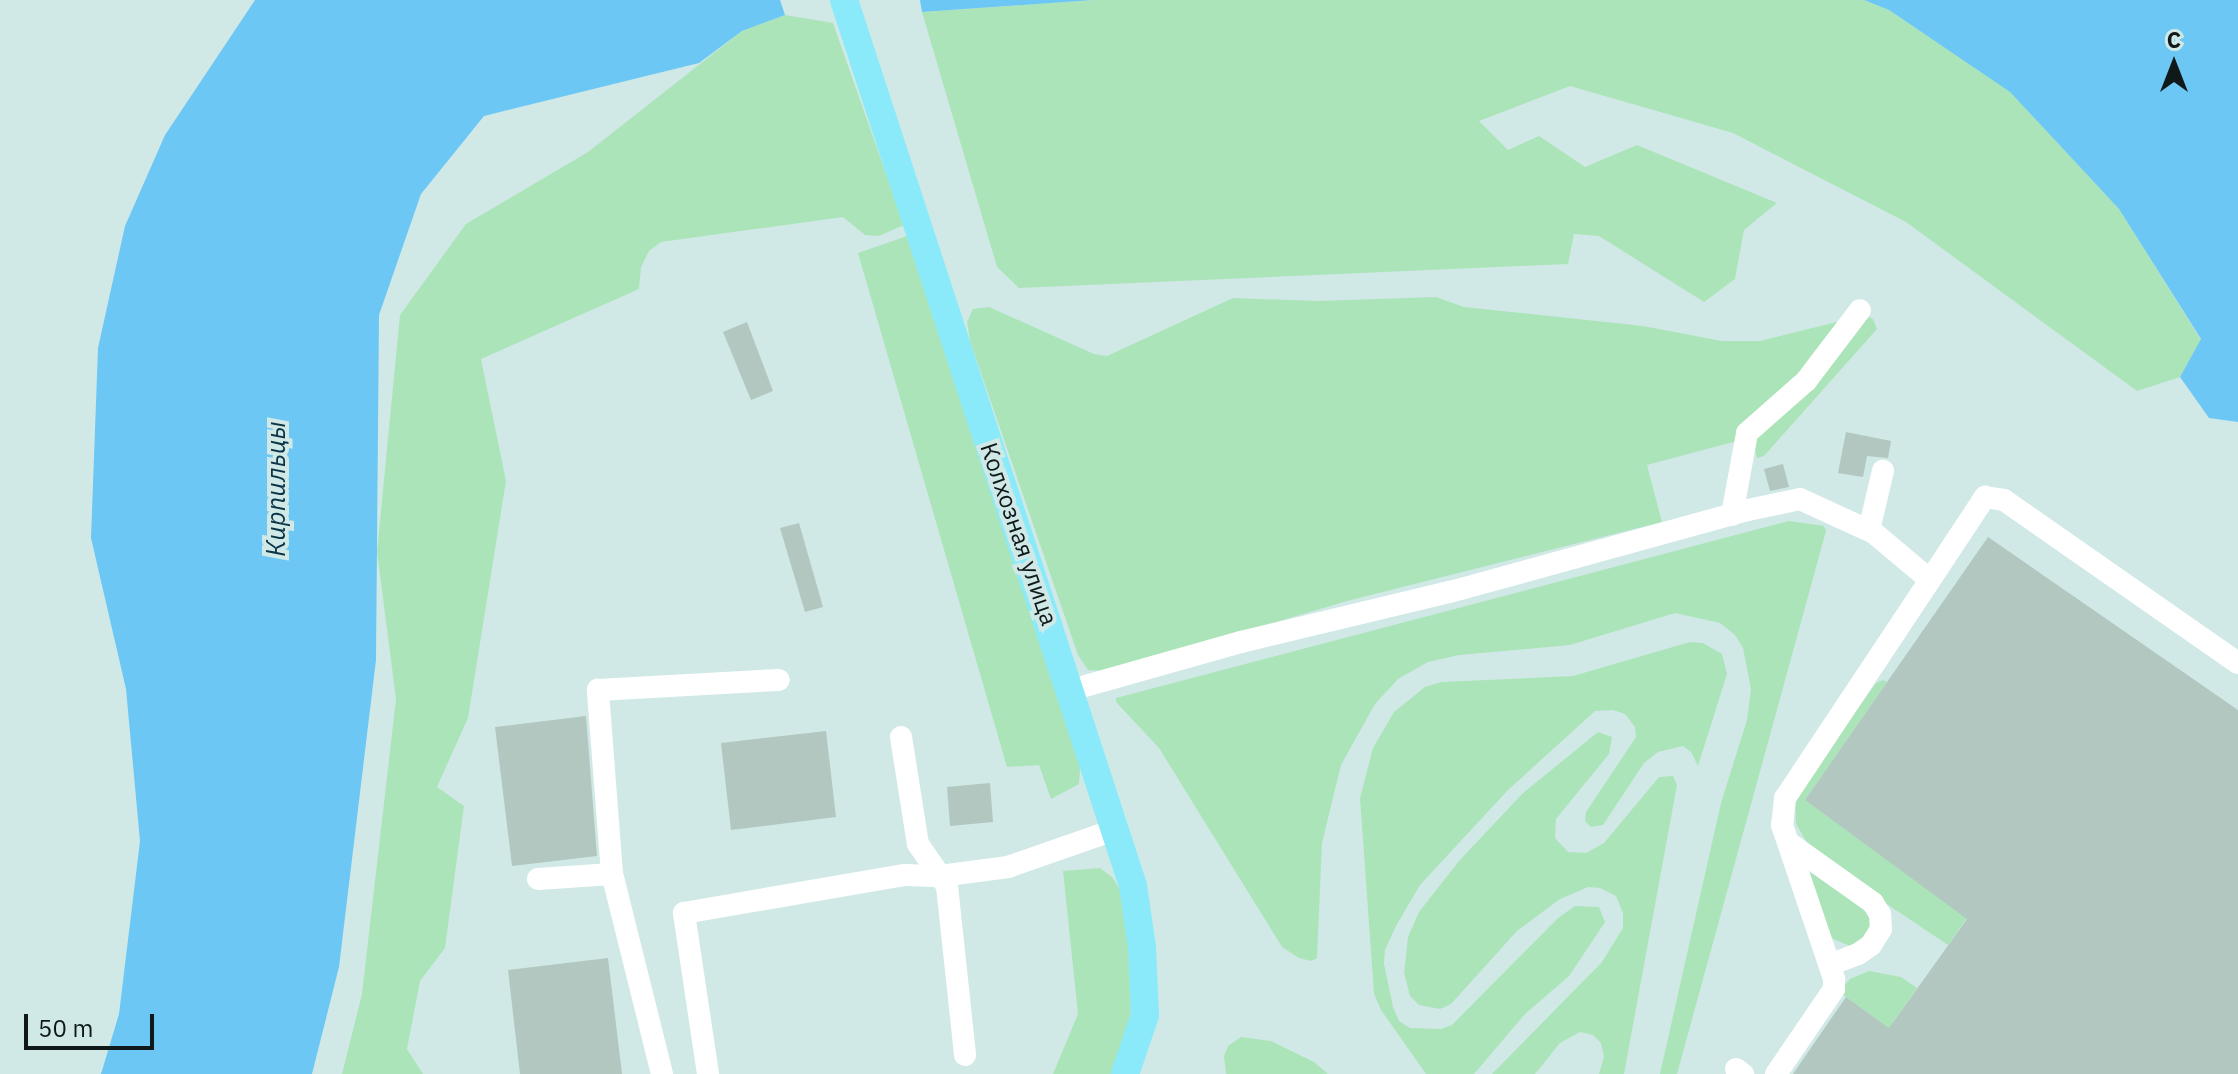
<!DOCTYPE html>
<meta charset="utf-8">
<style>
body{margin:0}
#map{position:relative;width:2238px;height:1074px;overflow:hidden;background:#d0e9e7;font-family:"IBM Plex Sans",sans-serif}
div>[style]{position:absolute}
.green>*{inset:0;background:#ace4b9}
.water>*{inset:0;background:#6dc7f4}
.building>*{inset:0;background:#b1c7bf}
.minor>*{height:22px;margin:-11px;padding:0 11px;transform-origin:11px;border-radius:11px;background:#fff}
.major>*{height:28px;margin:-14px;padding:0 14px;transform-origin:14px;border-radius:14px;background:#8aeafa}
span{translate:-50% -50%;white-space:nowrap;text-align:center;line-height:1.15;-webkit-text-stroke:8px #d0e9e7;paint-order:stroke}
.street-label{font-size:24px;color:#101919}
.water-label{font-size:26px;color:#0b3547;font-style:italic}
.north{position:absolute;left:2134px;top:24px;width:80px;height:80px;-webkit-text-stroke:6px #d0e9e7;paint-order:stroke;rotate:0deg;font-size:22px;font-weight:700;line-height:32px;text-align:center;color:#101919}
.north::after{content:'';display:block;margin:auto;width:28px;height:36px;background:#101919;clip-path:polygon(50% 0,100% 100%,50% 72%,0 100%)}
.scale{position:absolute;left:24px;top:1014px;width:130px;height:36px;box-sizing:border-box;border:4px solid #101919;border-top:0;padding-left:10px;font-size:24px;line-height:28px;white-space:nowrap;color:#101919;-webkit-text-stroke:6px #d0e9e7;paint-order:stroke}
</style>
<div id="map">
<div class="green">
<i style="clip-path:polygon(1093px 0,1864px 0,1889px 10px,2010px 92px,2119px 209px,2201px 340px,2180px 377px,2137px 391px,1906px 222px,1733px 133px,1570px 86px,1479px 121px,1508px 150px,1539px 136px,1585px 167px,1637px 145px,1777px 203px,1744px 230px,1735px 279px,1704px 302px,1599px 236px,1574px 234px,1568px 264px,1019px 288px,997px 267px,922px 12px)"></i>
<i style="clip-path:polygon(785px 15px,833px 23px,904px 225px,879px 236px,865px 235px,843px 217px,661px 242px,649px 251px,641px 267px,639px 289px,481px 359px,506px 481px,468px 718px,437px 787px,464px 806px,445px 948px,420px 981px,407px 1049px,423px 1074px,342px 1074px,362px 994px,396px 699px,377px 552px,400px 315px,466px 224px,588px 152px,742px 31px)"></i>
<i style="clip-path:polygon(907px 236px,1081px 758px,1079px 784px,1051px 799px,1039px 765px,1007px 767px,858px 253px)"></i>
<i style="clip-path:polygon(1436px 297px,1464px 307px,1643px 326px,1722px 341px,1760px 341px,1865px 315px,1873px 319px,1877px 329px,1764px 456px,1757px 458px,1752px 437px,1647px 465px,1662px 522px,1347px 601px,1109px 671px,1088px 670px,1078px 655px,970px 341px,967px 322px,973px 309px,989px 307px,1094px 354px,1107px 356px,1233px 298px,1317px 301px)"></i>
<i style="clip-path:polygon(1789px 521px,1824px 526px,1826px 531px,1677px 1074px,1660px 1074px,1721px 803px,1747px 720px,1751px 689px,1743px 648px,1735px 635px,1720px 623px,1675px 613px,1570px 645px,1459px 655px,1428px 662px,1398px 679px,1375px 704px,1341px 765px,1322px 843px,1317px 958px,1311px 961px,1299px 958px,1282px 947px,1159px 748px,1116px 702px,1116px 698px)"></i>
<i style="clip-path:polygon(1690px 642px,1703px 643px,1722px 654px,1727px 674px,1698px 766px,1691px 752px,1683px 746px,1658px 752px,1644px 763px,1603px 825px,1591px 827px,1585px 821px,1586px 812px,1636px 737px,1635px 727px,1625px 714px,1613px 710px,1595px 711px,1508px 790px,1420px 885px,1396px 926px,1385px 950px,1384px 964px,1393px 1007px,1399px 1021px,1410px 1028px,1441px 1029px,1452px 1025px,1558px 918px,1575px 906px,1599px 907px,1605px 922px,1569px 976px,1525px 1014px,1474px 1074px,1426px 1074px,1381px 1010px,1374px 994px,1360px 798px,1373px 748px,1394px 712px,1425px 687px,1441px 682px,1573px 676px)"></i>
<i style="clip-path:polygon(1883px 680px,1887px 682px,1805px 800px,1967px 918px,1948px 945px,1815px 856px,1796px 824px,1795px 798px,1876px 683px)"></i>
<i style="clip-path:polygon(1598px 732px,1612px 737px,1609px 754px,1556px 819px,1555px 838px,1568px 852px,1586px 853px,1604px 843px,1659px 777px,1673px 776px,1677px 785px,1624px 1074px,1599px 1074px,1604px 1057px,1601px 1043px,1593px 1035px,1580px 1032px,1560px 1043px,1535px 1074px,1492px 1074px,1602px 962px,1623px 928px,1623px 913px,1616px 896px,1600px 888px,1588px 887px,1560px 899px,1517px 931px,1451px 1004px,1440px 1009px,1419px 1005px,1410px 996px,1404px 973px,1408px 937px,1419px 912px,1459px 861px,1523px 793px)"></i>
<i style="clip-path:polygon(1100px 868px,1113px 878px,1123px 895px,1133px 1001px,1125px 1040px,1114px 1074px,1053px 1074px,1078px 1014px,1063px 871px)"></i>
<i style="clip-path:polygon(1807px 870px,1864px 909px,1870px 920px,1868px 937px,1850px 946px,1831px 938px)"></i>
<i style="clip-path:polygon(1869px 971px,1901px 977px,1917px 988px,1889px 1028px,1839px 992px,1850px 979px)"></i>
<i style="clip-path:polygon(1241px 1037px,1271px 1041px,1314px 1062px,1328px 1074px,1226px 1074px,1224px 1056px,1228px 1046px)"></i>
</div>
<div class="water">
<i style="clip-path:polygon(255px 0,780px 0,785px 15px,742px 31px,699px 63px,484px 116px,421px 194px,379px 315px,376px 660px,339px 967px,312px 1074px,101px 1074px,119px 1014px,140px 841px,126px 689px,91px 538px,98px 348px,125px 226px,165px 135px)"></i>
<i style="clip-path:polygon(920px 0,1093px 0,922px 12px)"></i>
<i style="clip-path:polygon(1864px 0,2238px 0,2238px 422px,2209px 418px,2180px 377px,2201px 339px,2119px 209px,2010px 92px,1889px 10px)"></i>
</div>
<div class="building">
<i style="clip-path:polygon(747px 322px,773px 391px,751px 400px,723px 332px)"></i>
<i style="clip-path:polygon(1846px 432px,1891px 441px,1888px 458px,1867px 456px,1863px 477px,1838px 473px)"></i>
<i style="clip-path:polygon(1783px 464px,1789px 487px,1770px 491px,1764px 469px)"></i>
<i style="clip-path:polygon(799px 523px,823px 607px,805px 612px,780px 528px)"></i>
<i style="clip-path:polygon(1988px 537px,2238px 710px,2238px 1074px,1793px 1074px,1846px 997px,1889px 1028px,1967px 919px,1805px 800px)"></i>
<i style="clip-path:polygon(586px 716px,597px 856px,512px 866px,495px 727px)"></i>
<i style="clip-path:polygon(826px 731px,836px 817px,731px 830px,721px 743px)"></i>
<i style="clip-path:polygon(990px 783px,993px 822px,950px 826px,947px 787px)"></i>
<i style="clip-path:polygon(608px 958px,622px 1074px,520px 1074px,508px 970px)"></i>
</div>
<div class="minor">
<i style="left:1732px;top:515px;width:83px;rotate:-79.6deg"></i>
<i style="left:1747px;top:433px;width:79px;rotate:-41.4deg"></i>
<i style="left:1806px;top:381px;width:89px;rotate:-52.7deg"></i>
<i style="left:1869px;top:530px;width:61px;rotate:-76.7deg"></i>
<i style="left:1930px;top:580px;width:100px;rotate:-56.5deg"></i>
<i style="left:1985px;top:497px;width:19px;rotate:9deg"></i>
<i style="left:2004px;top:500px;width:285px;rotate:34.9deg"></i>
<i style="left:1071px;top:690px;width:177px;rotate:-15.8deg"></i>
<i style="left:1241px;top:642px;width:215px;rotate:-13.5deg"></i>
<i style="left:1450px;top:592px;width:309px;rotate:-15.4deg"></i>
<i style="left:1748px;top:510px;width:53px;rotate:-11.9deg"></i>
<i style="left:1800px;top:499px;width:81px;rotate:24.7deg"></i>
<i style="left:1874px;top:533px;width:73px;rotate:40deg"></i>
<i style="left:1930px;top:580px;width:262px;rotate:123.6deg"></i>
<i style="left:1785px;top:798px;width:27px;rotate:96deg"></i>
<i style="left:1782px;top:825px;width:163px;rotate:71.3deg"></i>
<i style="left:1834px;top:979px;width:10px;rotate:90deg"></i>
<i style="left:1834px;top:989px;width:103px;rotate:124.3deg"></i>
<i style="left:901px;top:737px;width:108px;rotate:81deg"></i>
<i style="left:918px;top:844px;width:51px;rotate:55.4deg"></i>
<i style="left:947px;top:886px;width:170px;rotate:83.9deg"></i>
<i style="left:1789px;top:843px;width:103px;rotate:35.5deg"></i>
<i style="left:1873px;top:903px;width:13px;rotate:58deg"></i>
<i style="left:1880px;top:914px;width:15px;rotate:86deg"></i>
<i style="left:1881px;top:929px;width:19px;rotate:122deg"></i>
<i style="left:1871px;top:945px;width:16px;rotate:145deg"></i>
<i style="left:1858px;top:954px;width:28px;rotate:159deg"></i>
<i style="left:538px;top:879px;width:74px;rotate:-3.9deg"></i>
<i style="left:1736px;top:1069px;width:9px;rotate:36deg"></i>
<i style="left:662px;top:1074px;width:206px;rotate:-104deg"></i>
<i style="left:612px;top:874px;width:185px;rotate:-94.4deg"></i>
<i style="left:598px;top:690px;width:181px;rotate:-3.2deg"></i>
<i style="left:708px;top:1074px;width:163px;rotate:-98.5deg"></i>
<i style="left:684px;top:913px;width:224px;rotate:-9.8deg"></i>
<i style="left:905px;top:875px;width:35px;rotate:2deg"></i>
<i style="left:940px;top:876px;width:69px;rotate:-7.5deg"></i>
<i style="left:1008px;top:867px;width:115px;rotate:-19.2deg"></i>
</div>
<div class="major">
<i style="left:844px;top:0;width:932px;rotate:71.93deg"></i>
<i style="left:1133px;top:886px;width:62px;rotate:81.6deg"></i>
<i style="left:1142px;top:947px;width:68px;rotate:87.5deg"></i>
<i style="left:1145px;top:1015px;width:62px;rotate:108.7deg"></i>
</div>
<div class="street-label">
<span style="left:1019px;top:534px;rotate:71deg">Колхозная улица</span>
</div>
<div class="water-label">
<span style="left:276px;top:489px;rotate:-90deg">Кирпильцы</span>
</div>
<div class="north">С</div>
<div class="scale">50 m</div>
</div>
